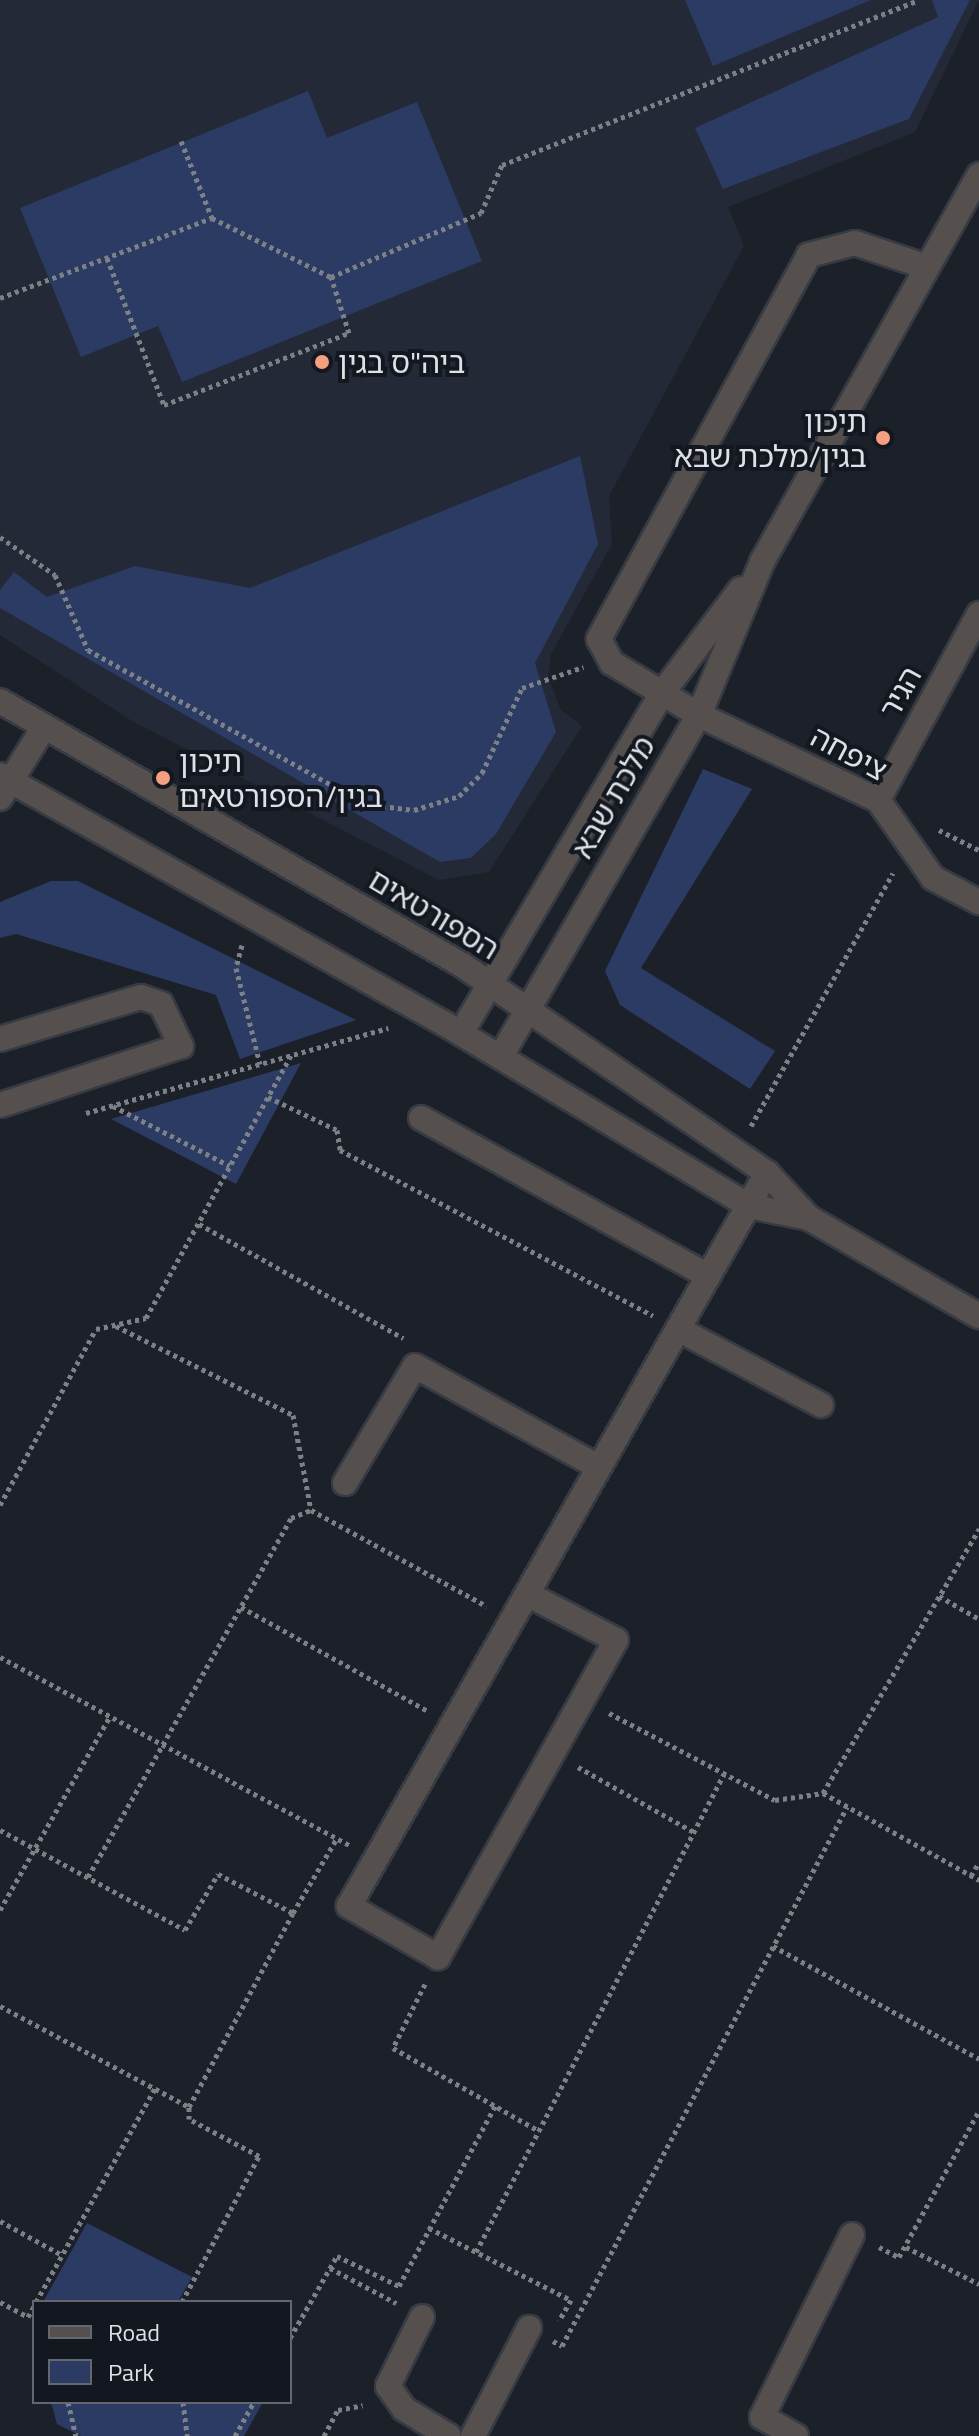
<!DOCTYPE html>
<meta charset="utf-8">
<style>
body{margin:0}
#map{position:relative;width:979px;height:2436px;overflow:hidden;background:#1c2029;font-family:"Titillium Web","Noto Sans Hebrew",sans-serif}
div>[style]{position:absolute}
.built>*{inset:0;background:#232936}
.green>*{inset:0;background:#2c3b63}
.path>*{height:5px;margin-top:-2.5px;transform-origin:0;background:repeating-linear-gradient(90deg,#7c8087 0 4px,transparent 0 8px)}
.roads{filter:drop-shadow(2px 0 #373b43) drop-shadow(-2px 0 #373b43) drop-shadow(0 2px #373b43) drop-shadow(0 -2px #373b43)}
.minor>*{height:24px;margin:-12px;padding:0 12px;transform-origin:12px;border-radius:12px;background:#554f4d}
.dots>*{width:22px;height:22px;translate:-50% -50%;box-sizing:border-box;border:4px solid #13171f;border-radius:50%}
span{translate:-50% -50%;white-space:nowrap;text-align:center;line-height:1.15;-webkit-text-stroke:8px #13171f;paint-order:stroke}
.poi-label{font-size:30px;color:#dde0e6}
.left{translate:0 -50%;text-align:left}
.right{translate:-100% -50%;text-align:right}
.street-label{font-size:30px;color:#dde0e6}
.legend{position:absolute;left:32px;top:2300px;width:260px;height:104px;box-sizing:border-box;background:#13171f;border:2px solid #64676f;margin:0;padding:10px 14px;list-style:none;font-size:24px;color:#dde0e6}
.legend li{display:flex;align-items:center;gap:16px;height:40px}
.legend b{width:40px;border:2px solid #64676f}
</style>
<div id="map">
<div class="built">
<i style="clip-path:polygon(0 0,979px 0,915px 132px,728px 207px,744px 246px,609px 496px,612px 544px,551px 654px,548px 678px,561px 710px,582px 726px,489px 872px,439px 880px,132px 721px,0 635px)"></i>
</div>
<div class="green">
<i style="clip-path:polygon(685px 0,871px 0,713px 66px)"></i>
<i style="clip-path:polygon(932px 0,970px 0,909px 119px,723px 189px,695px 128px,938px 17px)"></i>
<i style="clip-path:polygon(308px 91px,327px 138px,417px 102px,482px 261px,182px 382px,158px 326px,81px 357px,20px 208px)"></i>
<i style="clip-path:polygon(580px 456px,598px 544px,535px 663px,556px 732px,496px 834px,471px 858px,440px 862px,0 608px,0 590px,14px 572px,47px 597px,135px 566px,250px 588px)"></i>
<i style="clip-path:polygon(703px 769px,752px 789px,641px 968px,775px 1051px,750px 1089px,620px 1005px,605px 971px)"></i>
<i style="clip-path:polygon(51px 881px,78px 881px,356px 1020px,240px 1059px,216px 995px,16px 934px,0 938px,0 902px)"></i>
<i style="clip-path:polygon(301px 1063px,236px 1184px,111px 1119px)"></i>
<i style="clip-path:polygon(87px 2223px,192px 2277px,178px 2302px,43px 2302px)"></i>
<i style="clip-path:polygon(51px 2402px,263px 2402px,244px 2436px,81px 2436px,57px 2424px)"></i>
</div>
<div class="path">
<i style="left:181px;top:141px;width:83px;rotate:68.1deg"></i>
<i style="left:107px;top:258px;width:158px;rotate:68.8deg"></i>
<i style="left:164px;top:405px;width:199px;rotate:-21.3deg"></i>
<i style="left:349px;top:333px;width:59px;rotate:-107.8deg"></i>
<i style="left:0;top:298px;width:227px;rotate:-20.7deg"></i>
<i style="left:212px;top:218px;width:133px;rotate:26.4deg"></i>
<i style="left:331px;top:277px;width:163px;rotate:-23.1deg"></i>
<i style="left:481px;top:213px;width:52px;rotate:-66.4deg"></i>
<i style="left:502px;top:165px;width:446px;rotate:-21.6deg"></i>
<i style="left:0;top:537px;width:67px;rotate:34.6deg"></i>
<i style="left:55px;top:575px;width:82px;rotate:66.3deg"></i>
<i style="left:88px;top:650px;width:318px;rotate:29deg"></i>
<i style="left:366px;top:804px;width:48px;rotate:7.1deg"></i>
<i style="left:414px;top:810px;width:47px;rotate:-17.3deg"></i>
<i style="left:459px;top:796px;width:33px;rotate:-45deg"></i>
<i style="left:482px;top:773px;width:94px;rotate:-64.8deg"></i>
<i style="left:522px;top:688px;width:65px;rotate:-19deg"></i>
<i style="left:939px;top:830px;width:45px;rotate:26.6deg"></i>
<i style="left:242px;top:945px;width:24px;rotate:105deg"></i>
<i style="left:236px;top:968px;width:99px;rotate:76deg"></i>
<i style="left:268px;top:1097px;width:76px;rotate:25.6deg"></i>
<i style="left:337px;top:1130px;width:20px;rotate:81deg"></i>
<i style="left:340px;top:1150px;width:354px;rotate:27.9deg"></i>
<i style="left:113px;top:1106px;width:131px;rotate:27.1deg"></i>
<i style="left:86px;top:1113px;width:314px;rotate:-15.7deg"></i>
<i style="left:751px;top:1126px;width:290px;rotate:-60.7deg"></i>
<i style="left:199px;top:1224px;width:234px;rotate:29.2deg"></i>
<i style="left:116px;top:1326px;width:198px;rotate:26.7deg"></i>
<i style="left:293px;top:1415px;width:97px;rotate:79.3deg"></i>
<i style="left:311px;top:1510px;width:200px;rotate:28.7deg"></i>
<i style="left:0;top:1505px;width:200px;rotate:-61.4deg"></i>
<i style="left:96px;top:1329px;width:51px;rotate:-12.4deg"></i>
<i style="left:146px;top:1318px;width:300px;rotate:-61.1deg"></i>
<i style="left:939px;top:1596px;width:46px;rotate:29.9deg"></i>
<i style="left:241px;top:1607px;width:214px;rotate:29.1deg"></i>
<i style="left:0;top:1657px;width:399px;rotate:28.3deg"></i>
<i style="left:609px;top:1713px;width:187px;rotate:27.7deg"></i>
<i style="left:775px;top:1800px;width:49px;rotate:-8.3deg"></i>
<i style="left:823px;top:1793px;width:307px;rotate:-59.4deg"></i>
<i style="left:578px;top:1767px;width:133px;rotate:29.3deg"></i>
<i style="left:823px;top:1793px;width:179px;rotate:29.1deg"></i>
<i style="left:0;top:1830px;width:210px;rotate:28.4deg"></i>
<i style="left:185px;top:1930px;width:65px;rotate:-59.5deg"></i>
<i style="left:218px;top:1874px;width:85px;rotate:27.5deg"></i>
<i style="left:293px;top:1913px;width:87px;rotate:-59.6deg"></i>
<i style="left:971px;top:1876px;width:16px;rotate:-60deg"></i>
<i style="left:88px;top:1877px;width:412px;rotate:-60.5deg"></i>
<i style="left:291px;top:1518px;width:22px;rotate:-22deg"></i>
<i style="left:0;top:1910px;width:223px;rotate:-60.4deg"></i>
<i style="left:773px;top:1946px;width:235px;rotate:28.7deg"></i>
<i style="left:425px;top:1984px;width:72px;rotate:116.6deg"></i>
<i style="left:393px;top:2048px;width:168px;rotate:29.6deg"></i>
<i style="left:0;top:2006px;width:214px;rotate:28.1deg"></i>
<i style="left:189px;top:2107px;width:220px;rotate:-61.8deg"></i>
<i style="left:0;top:2221px;width:71px;rotate:28.7deg"></i>
<i style="left:429px;top:2228px;width:159px;rotate:26.9deg"></i>
<i style="left:571px;top:2300px;width:24px;rotate:120deg"></i>
<i style="left:879px;top:2247px;width:22px;rotate:27deg"></i>
<i style="left:899px;top:2257px;width:166px;rotate:-61.3deg"></i>
<i style="left:906px;top:2247px;width:82px;rotate:26.9deg"></i>
<i style="left:476px;top:2252px;width:539px;rotate:-62.58deg"></i>
<i style="left:330px;top:2268px;width:75px;rotate:27.9deg"></i>
<i style="left:0;top:2302px;width:32px;rotate:28deg"></i>
<i style="left:28px;top:2317px;width:13px;rotate:-61deg"></i>
<i style="left:36px;top:2302px;width:245px;rotate:-60.9deg"></i>
<i style="left:134px;top:2302px;width:11px"></i>
<i style="left:182px;top:2302px;width:165px;rotate:-62.2deg"></i>
<i style="left:259px;top:2156px;width:79px;rotate:-152.1deg"></i>
<i style="left:189px;top:2119px;width:12px;rotate:-90deg"></i>
<i style="left:290px;top:2338px;width:95px;rotate:-60.2deg"></i>
<i style="left:337px;top:2256px;width:69px;rotate:25.8deg"></i>
<i style="left:399px;top:2286px;width:204px;rotate:-61.9deg"></i>
<i style="left:553px;top:2341px;width:10px;rotate:29deg"></i>
<i style="left:562px;top:2346px;width:610px;rotate:-62.13deg"></i>
<i style="left:68px;top:2402px;width:35px;rotate:77deg"></i>
<i style="left:183px;top:2402px;width:34px;rotate:83deg"></i>
<i style="left:235px;top:2436px;width:39px;rotate:-61deg"></i>
<i style="left:324px;top:2436px;width:30px;rotate:-62deg"></i>
<i style="left:338px;top:2410px;width:25px;rotate:-11deg"></i>
</div>
<div class="roads">
<div class="minor">
<i style="left:927px;top:267px;width:76px;rotate:-161.6deg"></i>
<i style="left:855px;top:243px;width:48px;rotate:165.4deg"></i>
<i style="left:809px;top:255px;width:438px;rotate:118.7deg"></i>
<i style="left:599px;top:639px;width:27px;rotate:62deg"></i>
<i style="left:612px;top:663px;width:101px;rotate:30.9deg"></i>
<i style="left:699px;top:715px;width:198px;rotate:25.4deg"></i>
<i style="left:878px;top:800px;width:95px;rotate:54.8deg"></i>
<i style="left:933px;top:878px;width:52px;rotate:27.6deg"></i>
<i style="left:0;top:701px;width:532px;rotate:29.74deg"></i>
<i style="left:462px;top:965px;width:369px;rotate:34.3deg"></i>
<i style="left:767px;top:1173px;width:62px;rotate:47deg"></i>
<i style="left:809px;top:1218px;width:196px;rotate:30deg"></i>
<i style="left:0;top:775px;width:510px;rotate:29.23deg"></i>
<i style="left:445px;top:1024px;width:354px;rotate:30.9deg"></i>
<i style="left:749px;top:1206px;width:61px;rotate:11.3deg"></i>
<i style="left:0;top:798px;width:84px;rotate:-58.2deg"></i>
<i style="left:878px;top:800px;width:212px;rotate:-61.5deg"></i>
<i style="left:461px;top:1033px;width:396px;rotate:-59.4deg"></i>
<i style="left:663px;top:692px;width:129px;rotate:-52.9deg"></i>
<i style="left:0;top:1039px;width:147px;rotate:-16.6deg"></i>
<i style="left:141px;top:997px;width:21px;rotate:19deg"></i>
<i style="left:161px;top:1004px;width:47px;rotate:64.5deg"></i>
<i style="left:181px;top:1046px;width:190px;rotate:161.9deg"></i>
<i style="left:501px;top:1056px;width:394px;rotate:-59.9deg"></i>
<i style="left:699px;top:715px;width:165px;rotate:-67.6deg"></i>
<i style="left:762px;top:562px;width:444px;rotate:-60.7deg"></i>
<i style="left:421px;top:1118px;width:328px;rotate:28.8deg"></i>
<i style="left:678px;top:1329px;width:162px;rotate:28deg"></i>
<i style="left:345px;top:1483px;width:136px;rotate:-59.1deg"></i>
<i style="left:415px;top:1366px;width:210px;rotate:28.8deg"></i>
<i style="left:527px;top:1594px;width:100px;rotate:27.3deg"></i>
<i style="left:616px;top:1640px;width:364px;rotate:119.3deg"></i>
<i style="left:438px;top:1957px;width:103px;rotate:-150.2deg"></i>
<i style="left:349px;top:1906px;width:844px;rotate:-60.31deg"></i>
<i style="left:422px;top:2317px;width:77px;rotate:116.2deg"></i>
<i style="left:388px;top:2386px;width:28px;rotate:55deg"></i>
<i style="left:404px;top:2409px;width:52px;rotate:31deg"></i>
<i style="left:473px;top:2436px;width:122px;rotate:-62.6deg"></i>
<i style="left:796px;top:2436px;width:39px;rotate:-151deg"></i>
<i style="left:762px;top:2417px;width:203px;rotate:-63.7deg"></i>
</div>
</div>
<div class="dots">
<i style="left:322px;top:362px;background:#f3a081"></i>
<i style="left:883px;top:438px;background:#f3a081"></i>
<i style="left:163px;top:778px;background:#f3a081"></i>
</div>
<div class="poi-label">
<span class="left" style="left:338px;top:362px">ביה"ס בגין</span>
<span class="right" style="left:867px;top:438px">תיכון<br>בגין/מלכת שבא</span>
<span class="left" style="left:179px;top:778px">תיכון<br>בגין/הספורטאים</span>
</div>
<div class="street-label">
<span style="left:900px;top:692px;rotate:-61deg">הגיר</span>
<span style="left:849px;top:753px;rotate:28deg">ציפחה</span>
<span style="left:613px;top:797px;rotate:-60deg">מלכת שבא</span>
<span style="left:434px;top:914px;rotate:31deg">הספורטאים</span>
</div>
<ul class="legend">
<li><b style="height:10px;background:#554f4d"></b>Road</li>
<li><b style="height:22px;background:#2c3b63"></b>Park</li>
</ul>
</div>
